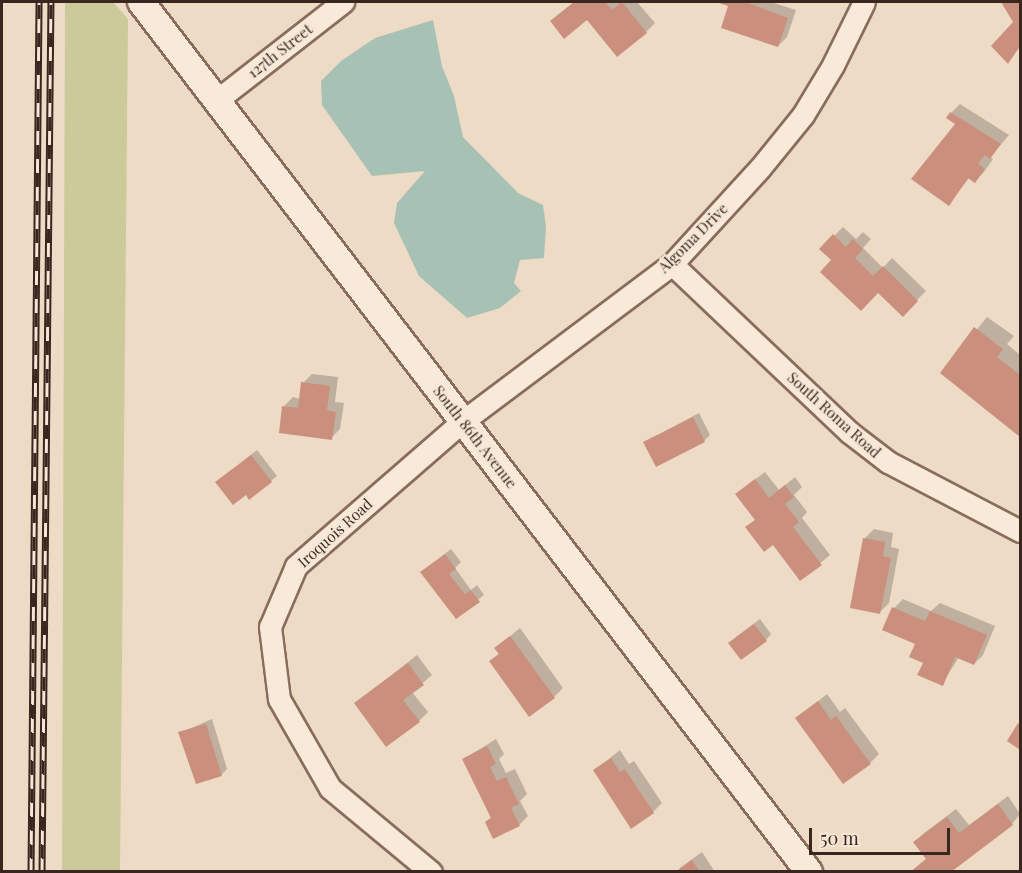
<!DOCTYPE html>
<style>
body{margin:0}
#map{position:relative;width:1022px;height:873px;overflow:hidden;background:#eedbc6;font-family:"Playfair Display",serif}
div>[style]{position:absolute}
.green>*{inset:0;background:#ccc99a}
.water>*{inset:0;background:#a7c1b5}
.shadow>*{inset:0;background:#0003}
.building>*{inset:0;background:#cb8f7d}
.roads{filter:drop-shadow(2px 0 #896c5c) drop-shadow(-2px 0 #896c5c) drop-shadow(0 2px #896c5c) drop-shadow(0 -2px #896c5c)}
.minor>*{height:21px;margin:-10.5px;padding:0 10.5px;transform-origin:10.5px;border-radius:10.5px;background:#f8e9d9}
.tertiary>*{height:26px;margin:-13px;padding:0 13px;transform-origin:13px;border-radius:13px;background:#f8e9d9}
.rail>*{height:7px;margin-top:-3.5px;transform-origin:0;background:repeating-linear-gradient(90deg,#f5e6d6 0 14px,#39271f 0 28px);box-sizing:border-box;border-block:2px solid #39271f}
span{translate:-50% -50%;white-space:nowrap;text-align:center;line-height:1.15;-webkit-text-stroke:4.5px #f5e6d6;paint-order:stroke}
.street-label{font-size:15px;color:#39271f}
.frame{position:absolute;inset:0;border:3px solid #39271f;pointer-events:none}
.scale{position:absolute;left:809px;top:828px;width:141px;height:27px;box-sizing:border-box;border:3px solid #39271f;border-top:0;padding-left:8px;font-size:18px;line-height:21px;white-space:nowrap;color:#39271f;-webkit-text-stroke:4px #f5e6d6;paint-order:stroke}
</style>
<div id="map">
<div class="green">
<i style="clip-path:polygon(65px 2px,113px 2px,128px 19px,120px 871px,62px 871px)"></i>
</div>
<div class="water">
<i style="clip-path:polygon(433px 20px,442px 66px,454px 96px,463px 137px,518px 193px,543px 205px,546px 226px,544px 258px,520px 260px,514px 283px,521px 291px,500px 308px,467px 318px,419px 276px,394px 223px,397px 203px,425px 171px,372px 176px,322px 105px,321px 81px,341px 61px,375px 38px)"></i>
</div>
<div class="shadow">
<i style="clip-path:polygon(574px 2px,637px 2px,655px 23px,646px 32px,587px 18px,552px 21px)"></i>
<i style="clip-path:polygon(719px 2px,771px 2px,796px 10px,787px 37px,778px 46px,730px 5px)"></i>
<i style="clip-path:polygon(1003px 2px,1020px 2px,1020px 47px,1008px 62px,1015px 22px)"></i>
<i style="clip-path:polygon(960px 104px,1009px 135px,990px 157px,993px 159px,984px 172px,975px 181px,970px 177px,949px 204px,957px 124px,951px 113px)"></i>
<i style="clip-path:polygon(843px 227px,856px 239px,863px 232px,871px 239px,863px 248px,883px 268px,892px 258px,926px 291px,903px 314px,879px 291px,821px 249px)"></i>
<i style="clip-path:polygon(987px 317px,1014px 336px,1007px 344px,1020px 355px,1020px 434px,942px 373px)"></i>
<i style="clip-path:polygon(312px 374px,338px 377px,335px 402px,344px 403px,340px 429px,331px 438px,284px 406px,293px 397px,300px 399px,303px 383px)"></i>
<i style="clip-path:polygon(699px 413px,710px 435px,704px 441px,645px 442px)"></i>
<i style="clip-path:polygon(257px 450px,277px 476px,271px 481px,246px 493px,217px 482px)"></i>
<i style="clip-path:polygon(765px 472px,779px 490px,795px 477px,802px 487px,794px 495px,807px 512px,802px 518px,830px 555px,801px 579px,773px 543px,747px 527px,756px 519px,746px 486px)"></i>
<i style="clip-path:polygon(874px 529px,893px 533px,891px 547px,899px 549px,889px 603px,880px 612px,865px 538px)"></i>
<i style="clip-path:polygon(451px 549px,461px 562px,455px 568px,471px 590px,477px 585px,484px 595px,457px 617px,428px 567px)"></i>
<i style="clip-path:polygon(903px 599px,931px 611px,940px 603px,995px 626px,983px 655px,974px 664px,959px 657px,942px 684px,894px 608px)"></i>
<i style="clip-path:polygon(760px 619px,771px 634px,766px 640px,736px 637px)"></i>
<i style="clip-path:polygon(520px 628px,563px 688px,554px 697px,491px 662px,499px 653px,496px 648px)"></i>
<i style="clip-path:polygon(417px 655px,432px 675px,412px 692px,428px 712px,419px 721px,356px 703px)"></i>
<i style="clip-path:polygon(827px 694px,840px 712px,845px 708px,879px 754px,870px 763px,797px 718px)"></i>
<i style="clip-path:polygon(212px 719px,227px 769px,221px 775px,180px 733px)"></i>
<i style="clip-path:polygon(496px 739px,504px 754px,499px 759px,506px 773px,515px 769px,527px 794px,520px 801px,528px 816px,519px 825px,486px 822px,492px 816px,464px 759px)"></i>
<i style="clip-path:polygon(620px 750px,629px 764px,634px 761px,662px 803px,653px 812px,595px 770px)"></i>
<i style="clip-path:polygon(1008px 796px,1020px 814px,1012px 824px,948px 872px,912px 872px,927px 858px,915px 842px,924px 833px,956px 809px,969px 825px)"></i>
<i style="clip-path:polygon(702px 852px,715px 872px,676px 872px,681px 867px)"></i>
</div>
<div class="building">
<i style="clip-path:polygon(574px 2px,605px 2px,612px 10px,622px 2px,647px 33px,617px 57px,587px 20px,564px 39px,550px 21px)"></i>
<i style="clip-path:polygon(716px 2px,745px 2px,788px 18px,778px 47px,721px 28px,728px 6px)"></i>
<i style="clip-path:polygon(1001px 2px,1020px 2px,1020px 46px,1008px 64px,991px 46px,1013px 22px)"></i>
<i style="clip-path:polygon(950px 112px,1001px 144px,990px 159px,985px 155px,978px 164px,985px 169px,975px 183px,968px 178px,949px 206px,911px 179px,955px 124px,946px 118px)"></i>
<i style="clip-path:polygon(833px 234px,846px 247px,853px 239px,863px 249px,855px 258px,873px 276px,883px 266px,918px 301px,903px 317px,878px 293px,861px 311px,820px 272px,831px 260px,819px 249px)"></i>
<i style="clip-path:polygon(974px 327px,1003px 349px,997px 357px,1020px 375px,1020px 437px,940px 373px)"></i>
<i style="clip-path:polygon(301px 382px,330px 386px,327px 410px,336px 412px,332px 440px,279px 433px,282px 406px,298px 408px)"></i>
<i style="clip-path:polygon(693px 417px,705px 442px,656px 467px,643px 442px)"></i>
<i style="clip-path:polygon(251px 455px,272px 482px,249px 500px,246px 495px,233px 505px,215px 482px)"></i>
<i style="clip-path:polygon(755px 479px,769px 498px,785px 485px,794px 497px,785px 504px,799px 522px,793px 527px,822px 565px,800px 581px,773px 545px,764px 552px,745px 527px,755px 520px,735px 494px)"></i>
<i style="clip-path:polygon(863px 538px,885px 542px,883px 556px,891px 558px,880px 614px,850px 608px)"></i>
<i style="clip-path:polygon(445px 554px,456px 569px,449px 574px,465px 594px,471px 590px,480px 602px,456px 619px,420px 572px)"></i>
<i style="clip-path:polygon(892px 607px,925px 621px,930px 611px,987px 635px,974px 665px,955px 657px,943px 686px,917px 675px,923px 663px,909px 657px,915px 644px,882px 630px)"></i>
<i style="clip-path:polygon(754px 624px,767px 641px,741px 660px,728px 643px)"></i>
<i style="clip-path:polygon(510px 636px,555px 698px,529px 717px,489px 661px,499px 654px,494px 648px)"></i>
<i style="clip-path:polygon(408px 663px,424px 685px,403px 700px,420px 722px,386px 747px,354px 703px)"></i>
<i style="clip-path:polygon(818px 701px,831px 720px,836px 716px,871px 764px,843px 784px,795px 718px)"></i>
<i style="clip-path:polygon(1018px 723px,1020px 725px,1020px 750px,1007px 741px)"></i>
<i style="clip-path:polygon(206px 724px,222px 776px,196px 784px,178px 732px)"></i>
<i style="clip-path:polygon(487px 746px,496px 764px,490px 767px,497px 781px,506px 777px,519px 804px,511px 808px,520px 826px,493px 839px,485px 822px,491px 818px,462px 759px)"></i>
<i style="clip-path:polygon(611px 758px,620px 772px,625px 769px,654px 813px,631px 829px,593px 770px)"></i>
<i style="clip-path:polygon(998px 804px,1013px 825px,951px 872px,910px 872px,926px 859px,913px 842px,947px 817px,959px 833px)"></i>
<i style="clip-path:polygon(692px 860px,700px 872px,676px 872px)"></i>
</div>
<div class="roads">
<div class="minor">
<i style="left:217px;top:100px;width:160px;rotate:-37.9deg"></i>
<i style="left:672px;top:264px;width:244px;rotate:43.5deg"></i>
<i style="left:849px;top:432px;width:49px;rotate:37.6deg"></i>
<i style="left:888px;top:462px;width:149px;rotate:27.6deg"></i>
<i style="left:431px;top:872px;width:131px;rotate:-140.3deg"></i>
<i style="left:330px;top:788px;width:103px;rotate:-119.8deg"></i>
<i style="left:279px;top:699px;width:73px;rotate:-97.1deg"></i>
<i style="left:270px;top:627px;width:66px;rotate:-66.9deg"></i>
<i style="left:296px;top:566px;width:221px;rotate:-41deg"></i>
<i style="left:463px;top:421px;width:261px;rotate:-36.9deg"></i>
<i style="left:672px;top:264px;width:130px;rotate:-47.5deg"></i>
<i style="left:760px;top:168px;width:68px;rotate:-50.9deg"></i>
<i style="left:803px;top:115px;width:58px;rotate:-59deg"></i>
<i style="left:833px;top:65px;width:70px;rotate:-63.8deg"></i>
</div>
<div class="tertiary">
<i style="left:141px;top:2px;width:1097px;rotate:52.48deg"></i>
</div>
</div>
<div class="rail">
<i style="left:31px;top:872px;width:870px;rotate:-89.47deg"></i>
<i style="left:42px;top:872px;width:870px;rotate:-89.41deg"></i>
</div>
<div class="street-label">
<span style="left:280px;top:51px;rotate:-38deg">127th Street</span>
<span style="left:693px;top:238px;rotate:-45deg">Algoma Drive</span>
<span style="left:834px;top:415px;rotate:42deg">South Roma Road</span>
<span style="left:475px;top:437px;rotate:52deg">South 86th Avenue</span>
<span style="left:335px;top:533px;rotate:-42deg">Iroquois Road</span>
</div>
<div class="frame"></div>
<div class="scale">50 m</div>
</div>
